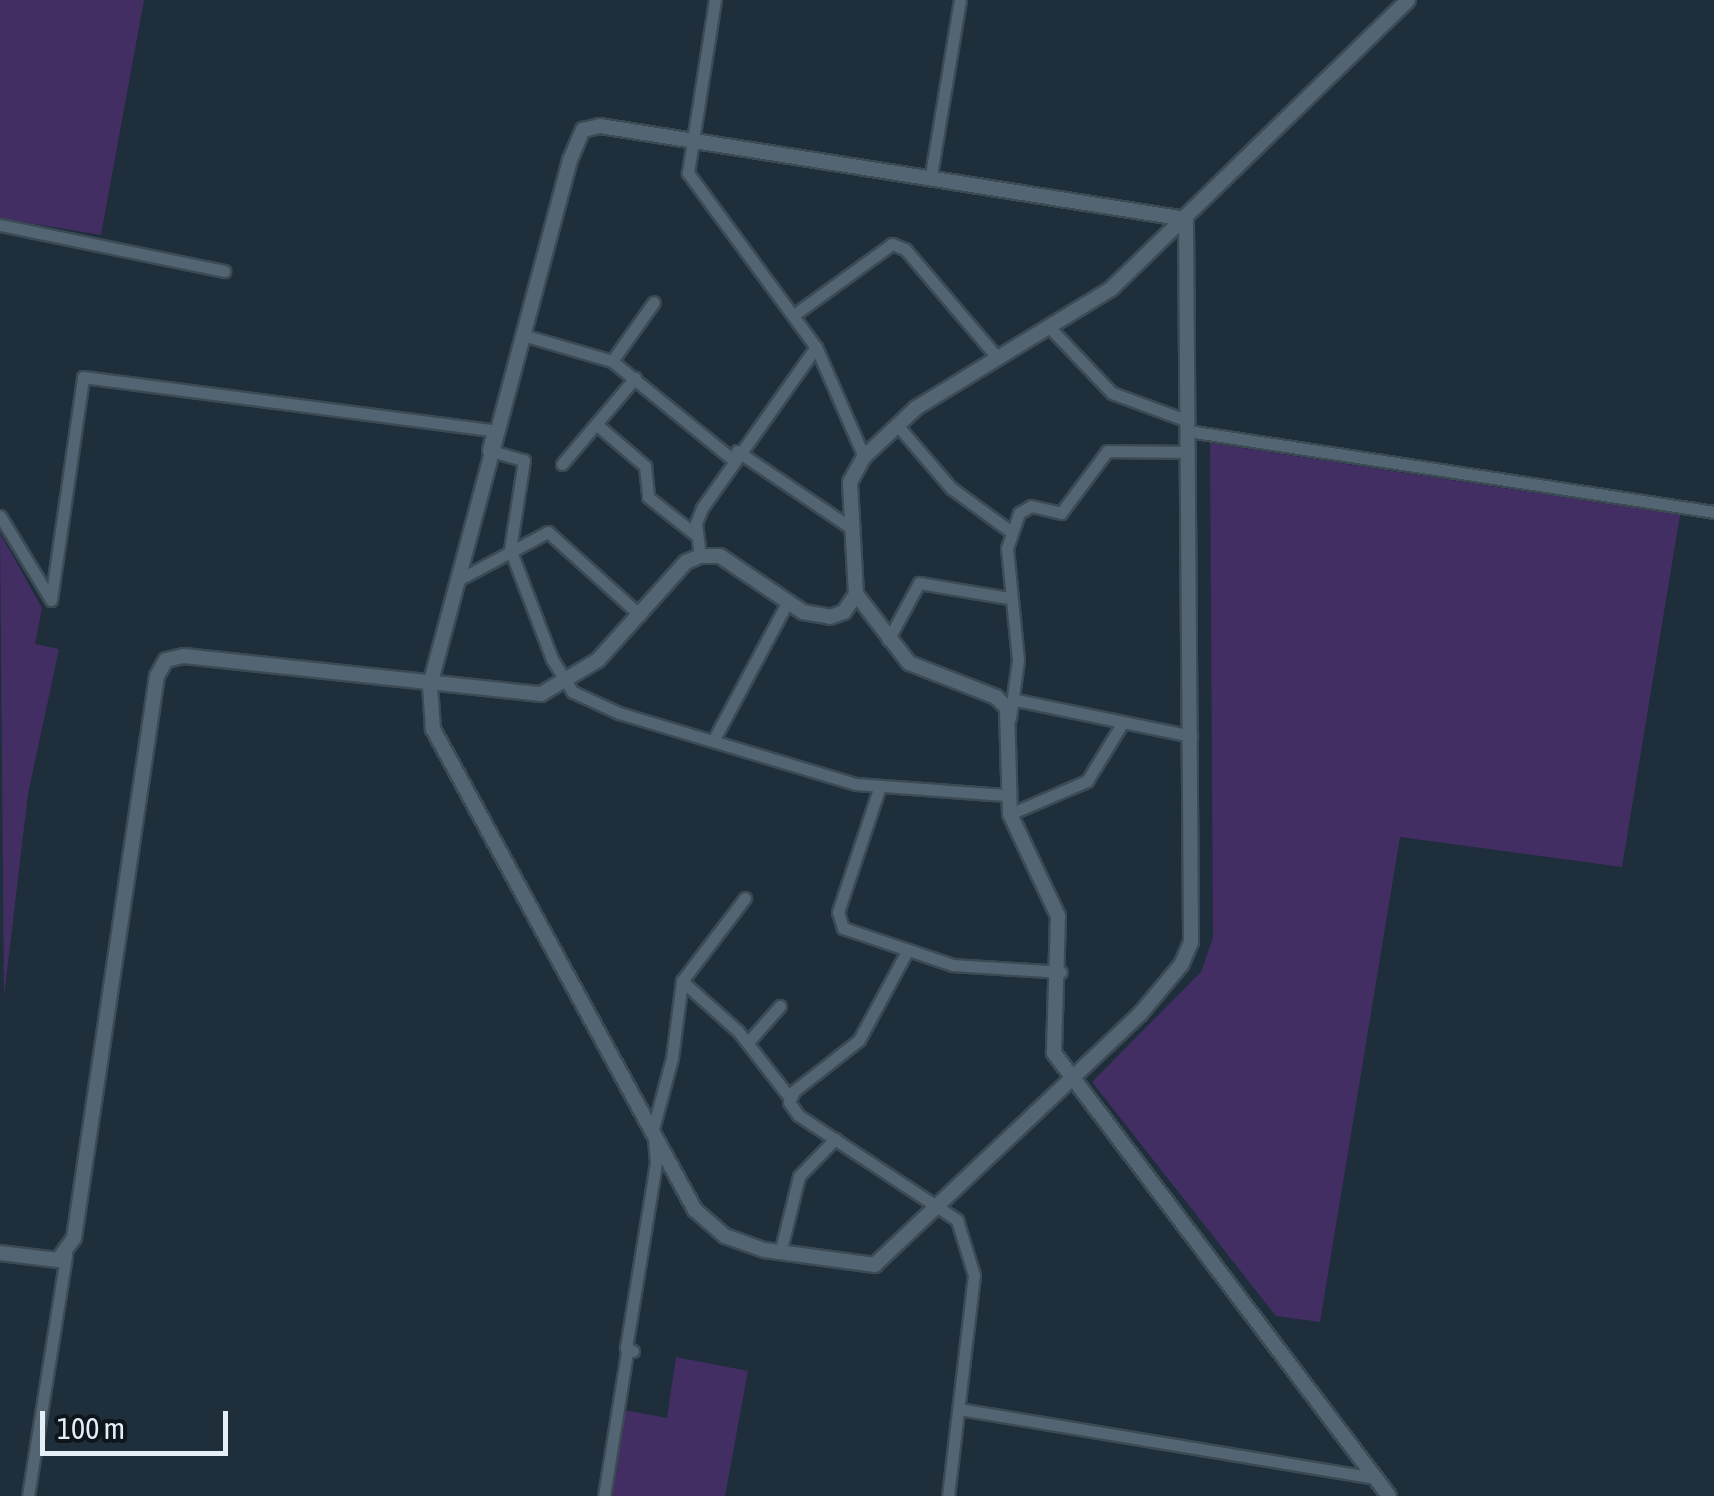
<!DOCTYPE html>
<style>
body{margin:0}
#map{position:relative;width:1714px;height:1496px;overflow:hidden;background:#1e2e3b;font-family:"Asap Condensed",sans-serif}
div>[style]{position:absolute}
.green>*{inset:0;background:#432e64}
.roads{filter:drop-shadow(2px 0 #3c4a54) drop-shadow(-2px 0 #3c4a54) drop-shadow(0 2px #3c4a54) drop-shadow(0 -2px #3c4a54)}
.minor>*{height:11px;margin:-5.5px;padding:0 5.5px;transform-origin:5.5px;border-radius:5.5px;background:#536473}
.tertiary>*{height:14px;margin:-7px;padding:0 7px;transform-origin:7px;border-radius:7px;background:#536473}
span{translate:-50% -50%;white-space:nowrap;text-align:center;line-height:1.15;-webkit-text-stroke:10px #0e151b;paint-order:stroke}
.scale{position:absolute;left:40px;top:1411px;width:188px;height:45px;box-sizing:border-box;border:5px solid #e4eef7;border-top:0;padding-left:12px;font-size:30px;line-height:35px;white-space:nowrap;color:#e4eef7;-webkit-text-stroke:8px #0e151b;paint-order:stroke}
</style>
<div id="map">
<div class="green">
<i style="clip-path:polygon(0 0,144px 0,101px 235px,0 218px)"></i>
<i style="clip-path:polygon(1210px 443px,1680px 515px,1622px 867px,1400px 837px,1320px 1322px,1276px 1316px,1092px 1082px,1201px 972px,1213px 938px)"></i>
<i style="clip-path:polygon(0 533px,42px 608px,35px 644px,59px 649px,28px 794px,4px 996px)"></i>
<i style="clip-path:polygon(676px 1357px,748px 1371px,725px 1496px,610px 1496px,624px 1410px,667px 1418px)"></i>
</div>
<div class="roads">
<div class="minor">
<i style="left:715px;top:0;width:175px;rotate:98.9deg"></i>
<i style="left:688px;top:173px;width:216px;rotate:53.7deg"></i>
<i style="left:816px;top:347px;width:120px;rotate:66.4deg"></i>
<i style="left:931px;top:175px;width:177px;rotate:-80.6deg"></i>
<i style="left:0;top:225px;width:229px;rotate:11.6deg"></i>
<i style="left:795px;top:314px;width:120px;rotate:-35.8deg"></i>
<i style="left:892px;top:244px;width:14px;rotate:21deg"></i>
<i style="left:905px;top:249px;width:142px;rotate:49.6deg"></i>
<i style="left:1051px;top:329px;width:88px;rotate:46.4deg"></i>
<i style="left:1112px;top:393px;width:81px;rotate:20.2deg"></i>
<i style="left:523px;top:335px;width:93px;rotate:16.3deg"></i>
<i style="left:612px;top:361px;width:155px;rotate:39.2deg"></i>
<i style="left:612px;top:361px;width:72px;rotate:-54.6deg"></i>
<i style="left:596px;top:424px;width:65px;rotate:40.6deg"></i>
<i style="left:645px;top:466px;width:31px;rotate:84deg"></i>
<i style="left:648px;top:497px;width:61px;rotate:38.4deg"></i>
<i style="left:898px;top:426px;width:82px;rotate:49.5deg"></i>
<i style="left:951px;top:488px;width:73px;rotate:36.1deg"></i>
<i style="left:1188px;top:431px;width:532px;rotate:8.75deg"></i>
<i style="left:737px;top:451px;width:138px;rotate:34deg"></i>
<i style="left:562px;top:464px;width:113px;rotate:-49.7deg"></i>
<i style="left:0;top:516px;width:98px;rotate:58.7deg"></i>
<i style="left:51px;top:600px;width:225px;rotate:-81.8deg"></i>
<i style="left:83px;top:377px;width:413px;rotate:7.4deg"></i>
<i style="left:493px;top:430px;width:21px;rotate:104deg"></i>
<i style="left:488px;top:450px;width:37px;rotate:16deg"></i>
<i style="left:524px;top:460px;width:90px;rotate:98.9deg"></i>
<i style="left:510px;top:549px;width:118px;rotate:69.1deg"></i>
<i style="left:552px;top:659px;width:39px;rotate:58deg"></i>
<i style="left:573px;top:692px;width:51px;rotate:24.5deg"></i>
<i style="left:619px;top:713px;width:247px;rotate:16.7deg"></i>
<i style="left:856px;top:784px;width:149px;rotate:4.2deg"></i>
<i style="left:700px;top:556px;width:33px;rotate:-97deg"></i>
<i style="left:696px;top:523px;width:16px;rotate:-68deg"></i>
<i style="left:702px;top:508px;width:197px;rotate:-54.7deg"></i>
<i style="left:458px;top:580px;width:102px;rotate:-28.1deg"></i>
<i style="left:548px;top:532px;width:124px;rotate:42.1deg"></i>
<i style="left:888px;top:640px;width:65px;rotate:-61.5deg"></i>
<i style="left:919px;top:583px;width:91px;rotate:9.5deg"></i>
<i style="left:1016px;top:700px;width:179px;rotate:11.6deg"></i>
<i style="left:1010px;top:718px;width:59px;rotate:-82.1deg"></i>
<i style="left:1018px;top:660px;width:113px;rotate:-95.6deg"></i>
<i style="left:1007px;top:548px;width:37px;rotate:-71deg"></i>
<i style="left:1019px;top:513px;width:14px;rotate:-30deg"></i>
<i style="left:1031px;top:506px;width:31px;rotate:13deg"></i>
<i style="left:1061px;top:513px;width:77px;rotate:-53.4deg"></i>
<i style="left:1107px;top:451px;width:81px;rotate:0.7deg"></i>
<i style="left:713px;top:741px;width:159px;rotate:-61.8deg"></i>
<i style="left:879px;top:789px;width:130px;rotate:108.4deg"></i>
<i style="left:838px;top:912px;width:17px;rotate:73deg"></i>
<i style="left:843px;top:928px;width:116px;rotate:18.6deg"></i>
<i style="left:953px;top:965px;width:108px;rotate:3.7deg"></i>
<i style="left:1010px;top:814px;width:84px;rotate:-23.2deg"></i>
<i style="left:1087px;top:781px;width:69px;rotate:-58.6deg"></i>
<i style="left:906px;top:953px;width:99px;rotate:118.4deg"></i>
<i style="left:859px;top:1040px;width:83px;rotate:141.9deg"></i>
<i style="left:794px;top:1091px;width:12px;rotate:114deg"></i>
<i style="left:789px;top:1102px;width:16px;rotate:55deg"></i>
<i style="left:798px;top:1115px;width:191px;rotate:33.4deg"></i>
<i style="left:957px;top:1220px;width:58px;rotate:72.8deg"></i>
<i style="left:974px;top:1275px;width:223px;rotate:96.7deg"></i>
<i style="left:682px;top:981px;width:75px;rotate:41.8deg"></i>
<i style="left:738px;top:1031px;width:85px;rotate:52.2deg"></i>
<i style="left:748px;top:1042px;width:48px;rotate:-48.4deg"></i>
<i style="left:780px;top:1253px;width:79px;rotate:-76.1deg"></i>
<i style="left:799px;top:1176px;width:52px;rotate:-45.8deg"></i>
<i style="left:633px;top:1351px;width:8px;rotate:-157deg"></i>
<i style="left:626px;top:1348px;width:188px;rotate:-80.8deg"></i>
<i style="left:656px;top:1162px;width:33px;rotate:-95deg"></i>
<i style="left:653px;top:1129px;width:73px;rotate:-75deg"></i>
<i style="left:672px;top:1058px;width:78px;rotate:-82.6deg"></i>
<i style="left:682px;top:981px;width:104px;rotate:-52.8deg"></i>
<i style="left:959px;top:1409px;width:422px;rotate:9.4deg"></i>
<i style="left:28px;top:1496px;width:244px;rotate:-81deg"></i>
<i style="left:604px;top:1496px;width:146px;rotate:-80.9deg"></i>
</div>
<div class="tertiary">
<i style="left:600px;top:126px;width:593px;rotate:9.02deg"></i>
<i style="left:1186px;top:219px;width:723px;rotate:89.6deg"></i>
<i style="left:1191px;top:942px;width:25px;rotate:113deg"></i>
<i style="left:1181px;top:965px;width:64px;rotate:129.9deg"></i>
<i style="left:1140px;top:1014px;width:365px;rotate:136.6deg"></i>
<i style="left:875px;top:1265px;width:112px;rotate:-172.3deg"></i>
<i style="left:764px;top:1250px;width:41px;rotate:-160.3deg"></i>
<i style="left:725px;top:1236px;width:40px;rotate:-139deg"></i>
<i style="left:695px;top:1210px;width:548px;rotate:-118.58deg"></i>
<i style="left:433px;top:729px;width:44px;rotate:-93.9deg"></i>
<i style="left:430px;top:685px;width:543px;rotate:-75.07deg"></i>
<i style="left:570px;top:160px;width:33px;rotate:-67deg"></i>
<i style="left:583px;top:130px;width:17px;rotate:-13deg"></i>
<i style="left:856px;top:594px;width:87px;rotate:52.5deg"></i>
<i style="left:909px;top:663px;width:93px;rotate:21.3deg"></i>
<i style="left:996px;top:697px;width:16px;rotate:45deg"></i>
<i style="left:1007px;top:708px;width:106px;rotate:88.4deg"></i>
<i style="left:1010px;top:814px;width:113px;rotate:64.8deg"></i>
<i style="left:1058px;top:916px;width:137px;rotate:91.7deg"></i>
<i style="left:1054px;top:1053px;width:555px;rotate:52.9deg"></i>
<i style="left:0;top:1253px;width:58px;rotate:6.9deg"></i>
<i style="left:58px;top:1260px;width:27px;rotate:-54deg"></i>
<i style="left:74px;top:1238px;width:568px;rotate:-81.6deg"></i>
<i style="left:157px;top:676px;width:18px;rotate:-61deg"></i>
<i style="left:166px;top:660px;width:18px;rotate:-13deg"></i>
<i style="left:184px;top:656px;width:359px;rotate:6.1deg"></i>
<i style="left:541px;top:694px;width:66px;rotate:-30.8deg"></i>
<i style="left:598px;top:660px;width:132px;rotate:-48.1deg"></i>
<i style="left:686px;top:562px;width:15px;rotate:-23deg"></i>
<i style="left:700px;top:556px;width:20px"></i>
<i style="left:720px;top:556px;width:100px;rotate:34deg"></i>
<i style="left:803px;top:612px;width:27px;rotate:10deg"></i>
<i style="left:830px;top:617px;width:15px;rotate:-20deg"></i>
<i style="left:844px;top:612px;width:22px;rotate:-56deg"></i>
<i style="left:856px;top:594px;width:112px;rotate:-93.1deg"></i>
<i style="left:850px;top:482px;width:29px;rotate:-61deg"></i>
<i style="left:864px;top:457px;width:71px;rotate:-43.3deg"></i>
<i style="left:916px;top:408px;width:228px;rotate:-31.4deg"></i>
<i style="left:1111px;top:289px;width:414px;rotate:-44.2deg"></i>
</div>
</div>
<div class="scale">100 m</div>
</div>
